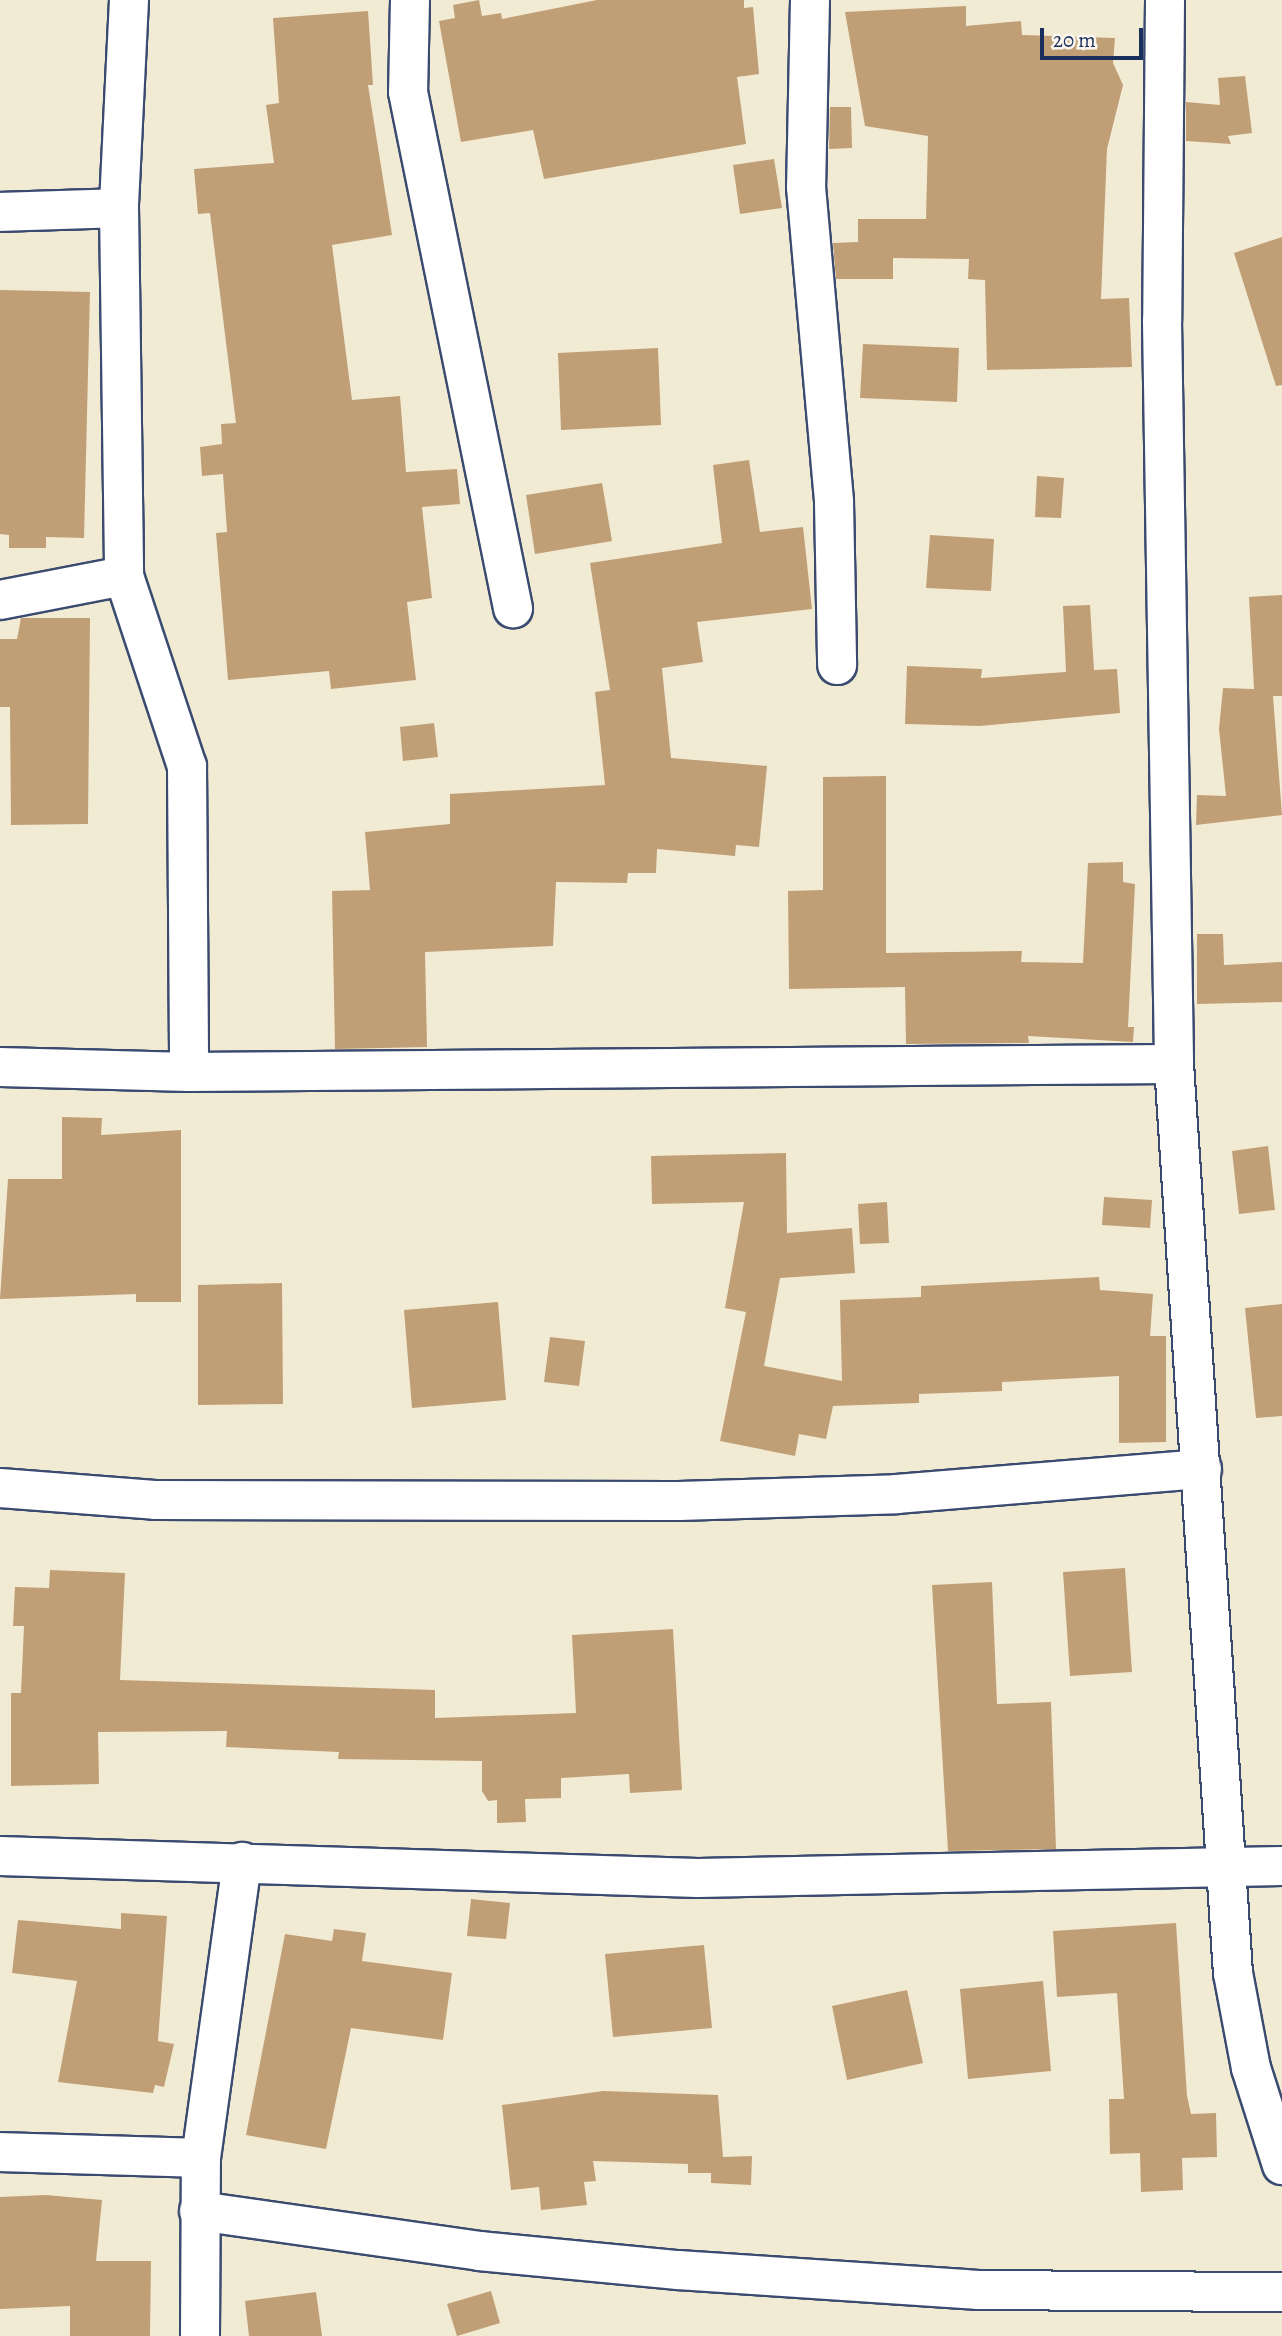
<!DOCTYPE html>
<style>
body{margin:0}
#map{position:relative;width:1282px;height:2336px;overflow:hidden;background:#f2ebd4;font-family:Alegreya,serif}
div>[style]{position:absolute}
.building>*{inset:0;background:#c09f77}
.roads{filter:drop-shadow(2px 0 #3b4b70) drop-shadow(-2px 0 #3b4b70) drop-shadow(0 2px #3b4b70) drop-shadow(0 -2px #3b4b70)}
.minor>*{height:38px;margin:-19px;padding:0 19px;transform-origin:19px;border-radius:19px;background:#fff}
span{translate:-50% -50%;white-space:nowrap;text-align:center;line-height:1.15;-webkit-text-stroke:5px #fbf7ec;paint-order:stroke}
.scale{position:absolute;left:1040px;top:28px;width:103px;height:32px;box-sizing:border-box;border:4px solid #1b2f5e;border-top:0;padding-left:9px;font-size:21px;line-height:24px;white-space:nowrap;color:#1b2f5e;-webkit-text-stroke:5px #fbf7ec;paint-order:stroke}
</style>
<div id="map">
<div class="building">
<i style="clip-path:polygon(479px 0,482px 16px,501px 13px,502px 19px,597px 0,744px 0,744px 8px,753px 7px,759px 74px,737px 77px,746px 144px,544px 179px,533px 130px,461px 142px,439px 21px,455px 18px,453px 5px)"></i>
<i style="clip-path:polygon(966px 6px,966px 26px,1021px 21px,1022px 35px,1115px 38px,1113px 63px,1123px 85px,1107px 149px,1101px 299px,1129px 298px,1132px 367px,987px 370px,985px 280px,968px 279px,969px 259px,893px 258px,893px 279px,836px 279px,833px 243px,858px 242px,858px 219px,926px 219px,928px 136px,865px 126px,845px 12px)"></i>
<i style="clip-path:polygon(368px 11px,373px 85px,368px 85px,392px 235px,332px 245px,352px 400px,400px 396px,406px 472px,457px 469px,460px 504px,422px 507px,432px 598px,407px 602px,416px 680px,331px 689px,329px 671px,228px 680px,216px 533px,227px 532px,223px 474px,202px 476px,200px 447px,222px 444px,221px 424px,236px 423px,210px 213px,198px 214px,194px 169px,274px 163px,266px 105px,279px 103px,273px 18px)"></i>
<i style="clip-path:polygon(1245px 76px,1252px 133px,1228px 136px,1231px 144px,1186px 141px,1186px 102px,1220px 105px,1218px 78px)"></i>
<i style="clip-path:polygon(830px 107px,851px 107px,852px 148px,829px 149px)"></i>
<i style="clip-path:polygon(774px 159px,782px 208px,740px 214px,733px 165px)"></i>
<i style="clip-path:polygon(1282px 237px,1282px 385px,1276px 386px,1234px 253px)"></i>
<i style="clip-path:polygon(0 290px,90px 292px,84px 538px,46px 537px,46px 548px,9px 548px,9px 535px,0 534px)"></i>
<i style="clip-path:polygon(863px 344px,959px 348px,957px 402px,860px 398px)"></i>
<i style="clip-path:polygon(658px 348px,661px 425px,561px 430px,558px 353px)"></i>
<i style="clip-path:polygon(749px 460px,760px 532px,803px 527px,812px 609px,697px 622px,703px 662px,662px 668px,671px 758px,767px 766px,759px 847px,736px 845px,735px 856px,657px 849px,656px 873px,628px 873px,627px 883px,556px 882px,553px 946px,425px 952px,427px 1047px,335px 1049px,332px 891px,370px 890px,365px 832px,450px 824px,450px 794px,605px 785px,595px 692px,610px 690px,590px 563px,722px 543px,713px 465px)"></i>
<i style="clip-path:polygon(1037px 476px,1064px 478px,1061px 518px,1035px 517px)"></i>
<i style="clip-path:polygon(602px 483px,612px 541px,535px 554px,526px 495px)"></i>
<i style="clip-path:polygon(930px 535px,994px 539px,991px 591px,926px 588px)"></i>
<i style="clip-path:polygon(1282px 595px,1282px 696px,1273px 696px,1282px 815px,1196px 825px,1197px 795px,1226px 796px,1219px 729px,1223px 688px,1254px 689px,1249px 597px)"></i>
<i style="clip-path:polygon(1090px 605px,1094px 670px,1117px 669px,1120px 713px,980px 726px,905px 724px,907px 666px,982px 669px,981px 678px,1066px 672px,1063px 606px)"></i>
<i style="clip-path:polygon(21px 618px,90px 618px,88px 824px,11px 825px,10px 707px,0 707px,0 639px,17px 639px)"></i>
<i style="clip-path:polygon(434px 723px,438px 757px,403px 761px,400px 727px)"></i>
<i style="clip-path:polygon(886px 776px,886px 953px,1022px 951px,1021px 962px,1083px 963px,1088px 863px,1123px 862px,1123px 882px,1135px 884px,1128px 1027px,1134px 1027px,1133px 1042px,1028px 1036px,1029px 1043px,906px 1044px,905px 987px,789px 989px,788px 891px,823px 890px,823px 777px)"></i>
<i style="clip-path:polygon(1197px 934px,1223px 934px,1224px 965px,1282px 962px,1282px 1002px,1197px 1004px)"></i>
<i style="clip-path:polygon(62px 1117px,102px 1118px,101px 1135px,181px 1130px,181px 1302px,136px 1302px,136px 1294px,0 1299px,8px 1179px,62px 1179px)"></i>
<i style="clip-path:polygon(1268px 1146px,1275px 1210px,1239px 1214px,1232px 1151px)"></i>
<i style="clip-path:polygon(786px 1153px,787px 1233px,852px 1228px,855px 1273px,780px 1278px,764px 1366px,842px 1381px,840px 1300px,921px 1297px,921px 1286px,1099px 1277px,1100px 1290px,1153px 1294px,1150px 1336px,1166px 1336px,1166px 1442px,1119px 1443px,1119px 1376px,1002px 1382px,1002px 1391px,919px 1394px,919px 1403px,833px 1406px,826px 1439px,799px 1434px,795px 1456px,720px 1441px,746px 1312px,725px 1308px,744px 1202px,652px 1204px,651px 1156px)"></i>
<i style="clip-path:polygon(1104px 1197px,1152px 1200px,1150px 1228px,1102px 1225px)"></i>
<i style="clip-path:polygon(887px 1202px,889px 1243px,860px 1244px,858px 1204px)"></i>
<i style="clip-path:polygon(282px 1283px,283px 1404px,198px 1405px,198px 1285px)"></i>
<i style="clip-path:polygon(498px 1302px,506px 1400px,412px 1408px,404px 1310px)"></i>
<i style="clip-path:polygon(1282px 1304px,1282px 1416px,1256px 1418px,1245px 1308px)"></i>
<i style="clip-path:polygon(550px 1337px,585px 1341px,579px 1386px,544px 1382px)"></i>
<i style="clip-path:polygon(1125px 1568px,1132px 1672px,1070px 1676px,1063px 1572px)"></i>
<i style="clip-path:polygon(50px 1570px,125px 1573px,120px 1680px,435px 1690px,435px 1718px,576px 1713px,572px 1635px,673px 1629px,682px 1790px,630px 1793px,629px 1774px,561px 1778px,561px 1798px,525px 1799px,526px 1822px,497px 1823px,497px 1800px,488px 1801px,482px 1791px,482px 1761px,338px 1759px,339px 1752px,226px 1747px,227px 1731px,98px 1732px,99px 1784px,11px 1786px,11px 1693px,21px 1693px,24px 1626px,13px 1626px,15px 1587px,49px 1588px)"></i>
<i style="clip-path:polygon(992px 1582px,997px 1704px,1051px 1702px,1056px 1849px,948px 1851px,932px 1585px)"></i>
<i style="clip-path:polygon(471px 1899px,510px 1903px,506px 1939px,467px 1936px)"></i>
<i style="clip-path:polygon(121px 1913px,167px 1916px,158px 2041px,174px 2044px,164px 2087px,155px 2085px,153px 2093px,58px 2082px,77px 1981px,12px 1973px,18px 1920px,121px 1929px)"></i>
<i style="clip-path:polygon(1176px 1923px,1187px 2096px,1191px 2114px,1216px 2113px,1217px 2157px,1182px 2158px,1183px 2190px,1141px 2192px,1140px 2153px,1110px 2154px,1109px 2099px,1124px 2099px,1117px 1993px,1057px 1997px,1053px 1931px)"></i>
<i style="clip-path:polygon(334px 1929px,366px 1933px,362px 1961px,452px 1973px,443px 2040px,351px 2028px,326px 2149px,246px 2135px,285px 1934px,332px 1941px)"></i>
<i style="clip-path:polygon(704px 1945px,712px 2028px,613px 2037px,605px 1954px)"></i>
<i style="clip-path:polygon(1043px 1981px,1051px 2071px,968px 2079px,960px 1989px)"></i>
<i style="clip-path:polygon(907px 1990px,923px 2063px,847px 2080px,832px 2006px)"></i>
<i style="clip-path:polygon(603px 2091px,718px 2095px,723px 2157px,752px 2156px,751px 2185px,711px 2183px,711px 2173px,688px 2173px,688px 2164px,593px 2161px,596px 2181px,584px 2182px,587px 2205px,541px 2210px,539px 2187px,511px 2190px,502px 2105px)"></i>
<i style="clip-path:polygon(46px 2195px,102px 2200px,96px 2261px,151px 2261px,150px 2336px,70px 2336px,70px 2306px,0 2309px,0 2197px)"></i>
<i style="clip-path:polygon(491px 2291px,500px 2323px,457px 2336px,447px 2304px)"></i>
<i style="clip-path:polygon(316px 2292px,322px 2336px,249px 2336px,245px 2301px)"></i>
</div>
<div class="roads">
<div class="minor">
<i style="left:129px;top:0;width:208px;rotate:92.8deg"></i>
<i style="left:119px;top:208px;width:368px;rotate:89.2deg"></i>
<i style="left:124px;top:576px;width:200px;rotate:71.7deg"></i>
<i style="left:187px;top:766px;width:306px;rotate:89.6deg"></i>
<i style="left:410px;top:0;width:92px;rotate:91.2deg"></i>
<i style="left:408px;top:92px;width:527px;rotate:78.5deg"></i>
<i style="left:810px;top:0;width:187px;rotate:91.2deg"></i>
<i style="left:806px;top:187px;width:316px;rotate:84.9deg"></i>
<i style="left:834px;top:502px;width:163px;rotate:88.9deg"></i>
<i style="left:1165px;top:0;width:321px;rotate:90.5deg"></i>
<i style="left:1162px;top:321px;width:743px;rotate:89.07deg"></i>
<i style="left:1174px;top:1064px;width:911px;rotate:86.29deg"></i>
<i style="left:1233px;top:1973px;width:97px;rotate:79.3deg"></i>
<i style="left:1251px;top:2068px;width:102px;rotate:72.3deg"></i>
<i style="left:0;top:212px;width:119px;rotate:-1.9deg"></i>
<i style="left:0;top:600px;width:126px;rotate:-11deg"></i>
<i style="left:0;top:1067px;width:189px;rotate:1.5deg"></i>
<i style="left:189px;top:1072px;width:985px;rotate:-0.47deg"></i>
<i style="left:0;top:1488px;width:155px;rotate:4.4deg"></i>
<i style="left:155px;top:1500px;width:524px;rotate:0.11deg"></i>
<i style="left:679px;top:1501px;width:218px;rotate:-1.8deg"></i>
<i style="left:897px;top:1494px;width:306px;rotate:-4.7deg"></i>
<i style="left:0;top:1856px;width:698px;rotate:1.81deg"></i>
<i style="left:698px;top:1878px;width:584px;rotate:-1.18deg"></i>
<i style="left:0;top:2152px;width:201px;rotate:1.7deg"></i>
<i style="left:199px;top:2211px;width:283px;rotate:8.1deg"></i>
<i style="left:479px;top:2251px;width:200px;rotate:5.5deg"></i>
<i style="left:678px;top:2270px;width:301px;rotate:3.8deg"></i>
<i style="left:978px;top:2290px;width:304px;rotate:0.4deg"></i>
<i style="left:200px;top:2336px;width:178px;rotate:-89.7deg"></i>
<i style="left:201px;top:2158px;width:299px;rotate:-82.1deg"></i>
</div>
</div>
<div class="scale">20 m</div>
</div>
